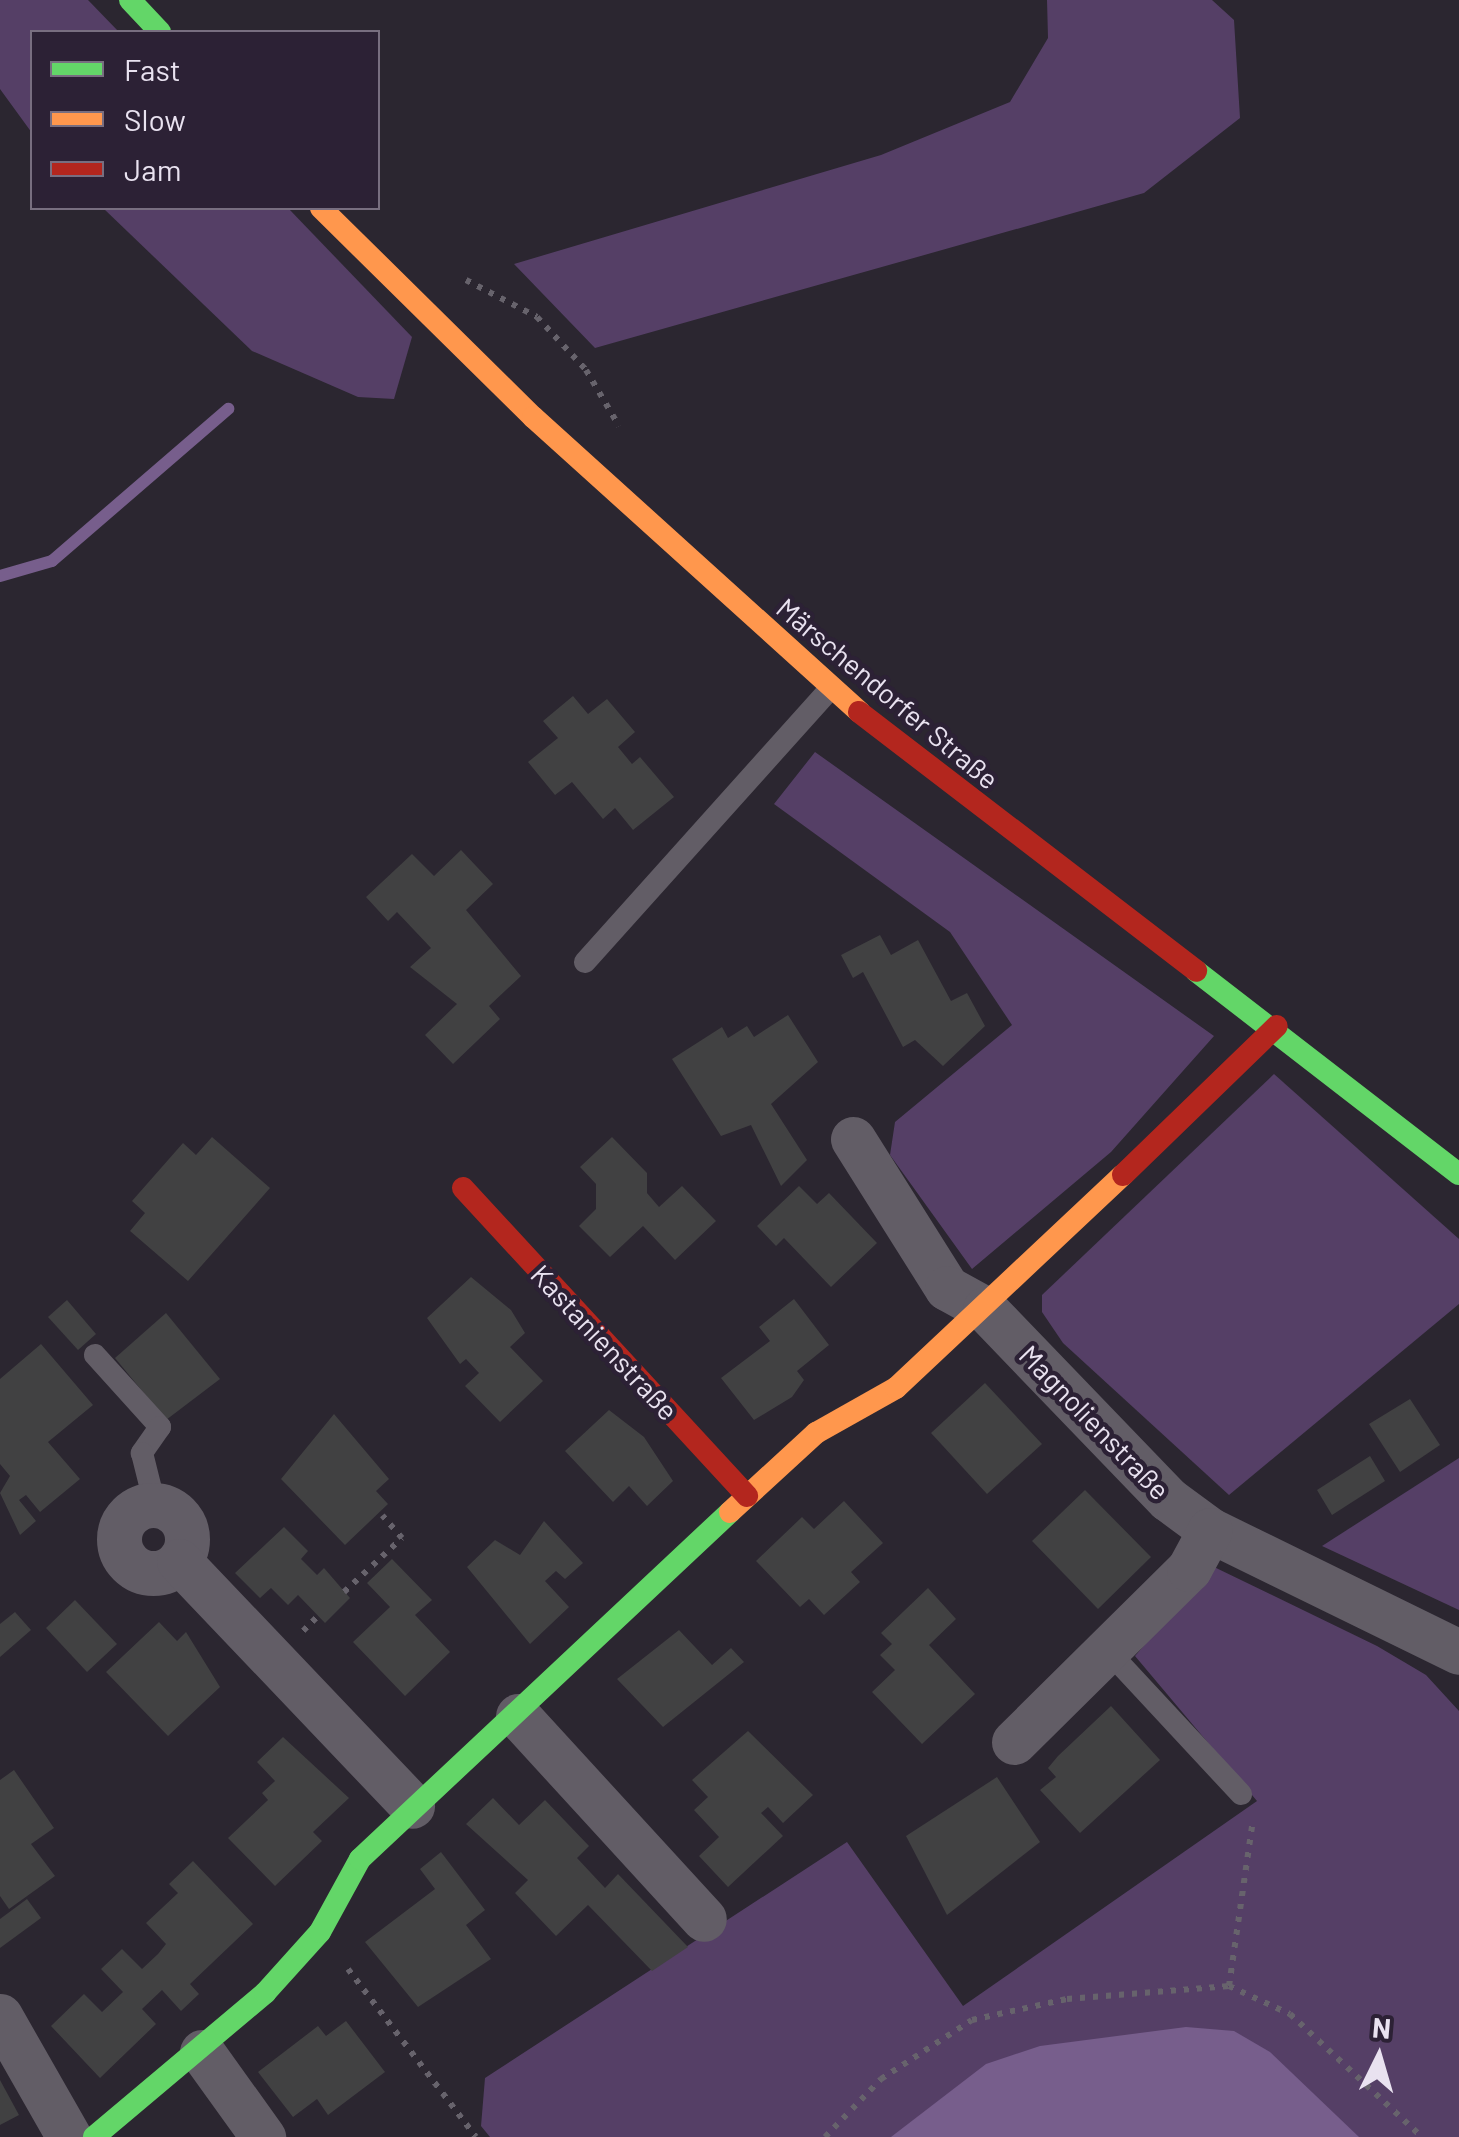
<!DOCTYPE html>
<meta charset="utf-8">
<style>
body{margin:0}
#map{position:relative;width:1459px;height:2137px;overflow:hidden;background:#2b2630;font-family:Barlow,sans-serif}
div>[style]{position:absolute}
.green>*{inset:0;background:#553f66}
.water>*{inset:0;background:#775e8c}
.stream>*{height:12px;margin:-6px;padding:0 6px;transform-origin:6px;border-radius:6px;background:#775e8c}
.building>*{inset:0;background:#414142}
.path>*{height:6px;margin-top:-3px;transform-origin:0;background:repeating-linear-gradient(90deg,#67636c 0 5px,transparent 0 13px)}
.lane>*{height:22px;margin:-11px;padding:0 11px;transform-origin:11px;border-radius:11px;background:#625d66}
.street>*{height:45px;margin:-22.5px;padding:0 22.5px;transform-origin:22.5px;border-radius:22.5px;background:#625d66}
.street>.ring{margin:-22.5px;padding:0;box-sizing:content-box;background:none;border:45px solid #625d66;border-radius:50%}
.fast>*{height:22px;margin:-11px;padding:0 11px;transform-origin:11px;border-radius:11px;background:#63d668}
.slow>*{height:22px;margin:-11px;padding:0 11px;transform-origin:11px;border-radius:11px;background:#ff974d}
.jam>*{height:22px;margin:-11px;padding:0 11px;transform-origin:11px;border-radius:11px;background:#b3261e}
span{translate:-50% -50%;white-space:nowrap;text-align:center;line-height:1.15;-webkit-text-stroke:9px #2c2135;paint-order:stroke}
.street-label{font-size:28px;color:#e9e2f0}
.legend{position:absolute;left:30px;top:30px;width:350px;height:180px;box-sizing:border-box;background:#2c2135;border:2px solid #786e80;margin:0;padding:12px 18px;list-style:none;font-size:30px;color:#e9e2f0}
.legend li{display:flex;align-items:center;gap:20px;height:50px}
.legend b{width:50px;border:2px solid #786e80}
.north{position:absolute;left:1329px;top:2007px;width:100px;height:100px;-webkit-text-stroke:8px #2c2135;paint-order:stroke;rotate:5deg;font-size:28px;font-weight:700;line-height:40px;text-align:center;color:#e9e2f0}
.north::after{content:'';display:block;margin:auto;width:35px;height:45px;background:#e9e2f0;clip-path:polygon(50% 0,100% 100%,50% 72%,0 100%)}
</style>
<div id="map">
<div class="green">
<i style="clip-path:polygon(0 0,88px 0,119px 32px,32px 32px,32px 133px,0 89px)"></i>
<i style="clip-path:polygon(1047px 0,1212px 0,1234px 20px,1240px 118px,1144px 193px,595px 348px,514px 264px,881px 155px,1010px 102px,1048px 38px)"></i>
<i style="clip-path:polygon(103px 208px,288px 208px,412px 337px,394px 399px,358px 397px,252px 351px)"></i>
<i style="clip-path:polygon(815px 752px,1214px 1036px,1111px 1152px,972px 1269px,890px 1155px,895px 1122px,1012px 1025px,950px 932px,774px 804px)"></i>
<i style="clip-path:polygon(1274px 1074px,1459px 1239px,1459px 1304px,1229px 1495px,1063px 1343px,1042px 1312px,1042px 1295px)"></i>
<i style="clip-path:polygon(1459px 1458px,1459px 1610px,1322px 1546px)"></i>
<i style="clip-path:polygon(1212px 1566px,1377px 1646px,1426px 1675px,1459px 1711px,1459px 2137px,490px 2137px,481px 2126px,485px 2078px,847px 1842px,963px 2006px,1257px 1801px,1135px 1656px)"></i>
</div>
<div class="water">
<i style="clip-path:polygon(1186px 2027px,1234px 2031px,1270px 2052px,1359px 2137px,891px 2137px,986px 2064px,1040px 2046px)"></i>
</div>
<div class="stream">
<i style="left:0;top:576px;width:54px;rotate:-16.1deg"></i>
<i style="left:52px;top:561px;width:233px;rotate:-40.8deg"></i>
</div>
<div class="building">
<i style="clip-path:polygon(573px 696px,588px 714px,607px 699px,635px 732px,618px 747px,632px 764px,640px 757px,674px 797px,633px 830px,615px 808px,603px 819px,572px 782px,555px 795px,528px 762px,558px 738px,543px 721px)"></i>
<i style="clip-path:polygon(461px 850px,493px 884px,466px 910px,521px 976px,489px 1006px,500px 1019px,453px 1064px,425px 1035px,457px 1004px,410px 967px,431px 948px,397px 912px,388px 921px,366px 897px,412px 854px,434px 876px)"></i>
<i style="clip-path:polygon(880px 935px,891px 955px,918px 940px,951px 1001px,967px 993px,985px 1026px,943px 1066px,915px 1040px,903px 1047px,863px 972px,853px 978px,841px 955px)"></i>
<i style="clip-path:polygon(788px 1015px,818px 1062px,771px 1104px,807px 1160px,781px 1186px,751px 1125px,721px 1136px,672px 1059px,722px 1027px,728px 1038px,747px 1026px,754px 1037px)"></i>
<i style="clip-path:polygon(212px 1137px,270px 1188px,188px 1281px,130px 1231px,145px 1213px,132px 1201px,183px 1143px,196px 1155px)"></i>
<i style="clip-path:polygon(612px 1137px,647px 1173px,647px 1193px,659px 1207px,682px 1186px,716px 1221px,675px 1260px,643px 1226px,610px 1257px,579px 1226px,596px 1209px,596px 1184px,580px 1167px)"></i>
<i style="clip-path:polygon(799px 1186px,817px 1204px,829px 1193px,877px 1243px,831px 1287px,784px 1238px,776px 1246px,757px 1226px)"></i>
<i style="clip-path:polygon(471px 1277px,511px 1310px,525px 1333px,510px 1347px,543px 1381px,500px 1422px,465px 1386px,479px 1373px,466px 1359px,460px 1364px,427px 1318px)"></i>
<i style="clip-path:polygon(794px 1299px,829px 1345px,797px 1371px,804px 1380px,792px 1397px,754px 1420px,721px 1378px,770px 1341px,759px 1327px)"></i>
<i style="clip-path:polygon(67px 1300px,96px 1334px,78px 1350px,48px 1317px)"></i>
<i style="clip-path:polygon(166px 1313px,220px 1379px,166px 1420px,115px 1358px)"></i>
<i style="clip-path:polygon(41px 1344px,93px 1405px,48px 1442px,80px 1479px,40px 1512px,26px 1495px,19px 1500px,36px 1521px,20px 1535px,0 1493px,10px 1476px,0 1464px,0 1379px)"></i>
<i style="clip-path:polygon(985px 1383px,1042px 1444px,987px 1494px,931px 1433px)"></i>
<i style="clip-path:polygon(1410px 1399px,1440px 1445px,1400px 1472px,1369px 1424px)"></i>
<i style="clip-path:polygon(609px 1410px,644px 1437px,673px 1481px,647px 1506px,629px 1486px,613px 1502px,565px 1451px)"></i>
<i style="clip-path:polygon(334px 1414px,389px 1479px,376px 1491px,388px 1504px,345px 1545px,281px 1479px)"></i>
<i style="clip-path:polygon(1370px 1456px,1385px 1481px,1332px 1515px,1317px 1490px)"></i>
<i style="clip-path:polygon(1085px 1490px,1151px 1557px,1098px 1609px,1032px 1541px)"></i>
<i style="clip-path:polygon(844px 1501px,883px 1543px,851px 1572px,860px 1582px,824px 1615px,809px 1599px,800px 1607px,756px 1561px,802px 1517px,814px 1529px)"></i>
<i style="clip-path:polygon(544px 1521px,583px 1563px,565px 1579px,556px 1571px,545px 1581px,569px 1607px,530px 1644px,467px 1567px,495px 1540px,520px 1555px)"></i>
<i style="clip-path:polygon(284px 1527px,308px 1551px,301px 1559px,317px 1575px,324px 1568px,350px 1598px,325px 1623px,298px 1595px,288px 1605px,271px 1588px,260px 1598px,235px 1573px)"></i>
<i style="clip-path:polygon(392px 1559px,432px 1600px,415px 1615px,450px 1652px,405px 1696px,353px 1642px,390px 1607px,367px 1583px)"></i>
<i style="clip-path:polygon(928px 1588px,956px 1619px,929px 1645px,975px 1694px,922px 1744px,872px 1692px,895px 1670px,880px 1655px,892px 1644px,881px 1633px)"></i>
<i style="clip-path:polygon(75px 1600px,117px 1644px,87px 1672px,46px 1628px)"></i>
<i style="clip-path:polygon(15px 1612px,31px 1630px,0 1657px,0 1624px)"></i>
<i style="clip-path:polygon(159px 1622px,177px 1641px,186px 1632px,220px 1687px,168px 1736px,106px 1672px)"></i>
<i style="clip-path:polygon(679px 1630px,712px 1665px,731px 1648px,744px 1662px,663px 1727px,617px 1679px)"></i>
<i style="clip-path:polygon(1111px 1706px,1160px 1760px,1080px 1833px,1040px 1790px,1056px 1777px,1048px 1768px,1058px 1756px)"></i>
<i style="clip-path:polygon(748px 1731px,813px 1795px,783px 1823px,768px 1807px,761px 1813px,783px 1836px,728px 1887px,699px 1856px,719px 1837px,694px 1810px,708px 1797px,692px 1780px)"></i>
<i style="clip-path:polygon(283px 1737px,349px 1798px,313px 1832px,322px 1841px,275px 1886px,228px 1838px,268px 1800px,262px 1793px,275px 1781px,257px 1762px)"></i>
<i style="clip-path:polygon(14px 1770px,54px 1828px,31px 1844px,55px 1876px,9px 1909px,0 1896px,0 1780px)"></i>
<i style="clip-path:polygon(997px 1777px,1040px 1842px,947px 1915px,906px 1836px)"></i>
<i style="clip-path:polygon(493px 1798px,519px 1825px,545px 1800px,589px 1846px,577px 1858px,605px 1888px,618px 1874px,688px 1947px,652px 1971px,588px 1905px,556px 1936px,515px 1893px,528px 1880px,466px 1824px)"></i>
<i style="clip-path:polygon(441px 1852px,485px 1910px,466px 1925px,491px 1959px,418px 2007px,365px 1942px,435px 1889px,420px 1869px)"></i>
<i style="clip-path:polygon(193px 1861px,253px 1924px,190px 1984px,199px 1994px,181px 2011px,162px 1990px,142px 2009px,156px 2024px,100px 2078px,51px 2026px,84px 1994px,102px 2012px,123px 1992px,101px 1969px,122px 1949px,142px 1969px,158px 1954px,166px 1944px,146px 1923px,178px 1893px,169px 1884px)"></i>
<i style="clip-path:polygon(27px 1899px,41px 1918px,0 1948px,0 1919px)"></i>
<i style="clip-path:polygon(346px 2021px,385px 2072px,328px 2115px,317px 2099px,293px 2117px,258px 2072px,318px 2026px,326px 2036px)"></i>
<i style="clip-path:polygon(0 2080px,19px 2115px,0 2125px)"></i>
</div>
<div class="path">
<i style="left:466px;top:280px;width:80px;rotate:27.5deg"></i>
<i style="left:537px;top:317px;width:72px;rotate:47.2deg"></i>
<i style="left:586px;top:370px;width:65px;rotate:59.5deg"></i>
<i style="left:344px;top:1592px;width:79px;rotate:-43deg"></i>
<i style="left:402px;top:1538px;width:30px;rotate:-131deg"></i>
<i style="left:303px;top:1631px;width:21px;rotate:-45deg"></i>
<i style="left:348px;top:1969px;width:211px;rotate:52.7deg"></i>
<i style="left:1229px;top:1986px;width:168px;rotate:-81.8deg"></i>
<i style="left:825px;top:2137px;width:81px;rotate:-46deg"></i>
<i style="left:881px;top:2079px;width:108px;rotate:-33deg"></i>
<i style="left:972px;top:2020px;width:97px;rotate:-12.5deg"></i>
<i style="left:1067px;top:1999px;width:163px;rotate:-4.6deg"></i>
<i style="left:1229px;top:1986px;width:67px;rotate:24.7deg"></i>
<i style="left:1290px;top:2014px;width:180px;rotate:43deg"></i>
</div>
<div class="lane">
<i style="left:585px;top:962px;width:367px;rotate:-48.1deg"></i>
<i style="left:95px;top:1355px;width:97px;rotate:47.9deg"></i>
<i style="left:160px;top:1427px;width:32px;rotate:125deg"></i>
<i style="left:142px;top:1453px;width:54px;rotate:76deg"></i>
<i style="left:1109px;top:1652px;width:194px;rotate:47.1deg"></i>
</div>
<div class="street">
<i style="left:853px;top:1139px;width:176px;rotate:57.8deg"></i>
<i style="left:947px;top:1288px;width:43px;rotate:28.9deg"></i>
<i style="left:985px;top:1309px;width:264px;rotate:46.1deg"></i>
<i style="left:1168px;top:1499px;width:52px;rotate:36.4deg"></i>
<i style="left:1210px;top:1530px;width:277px;rotate:26.1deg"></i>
<i class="ring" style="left:119px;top:1505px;width:23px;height:23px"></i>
<i style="left:179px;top:1561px;width:338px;rotate:46.4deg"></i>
<i style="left:518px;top:1716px;width:275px;rotate:47.5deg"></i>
<i style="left:1014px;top:1742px;width:246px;rotate:-44.7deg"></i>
<i style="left:1189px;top:1569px;width:44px;rotate:-61.7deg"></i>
<i style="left:0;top:2016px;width:139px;rotate:60.3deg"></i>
<i style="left:202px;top:2052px;width:105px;rotate:54.3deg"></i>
</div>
<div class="fast">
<i style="left:130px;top:0;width:44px;rotate:46.8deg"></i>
<i style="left:1196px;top:971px;width:332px;rotate:37.7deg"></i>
<i style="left:94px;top:2137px;width:224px;rotate:-40.1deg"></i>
<i style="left:265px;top:1993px;width:82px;rotate:-48deg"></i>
<i style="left:320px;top:1932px;width:83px;rotate:-61.3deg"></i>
<i style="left:360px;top:1859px;width:507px;rotate:-43.16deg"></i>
</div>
<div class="slow">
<i style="left:321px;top:208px;width:298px;rotate:44.6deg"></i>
<i style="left:533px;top:417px;width:440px;rotate:42.1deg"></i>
<i style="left:730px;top:1512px;width:117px;rotate:-42.6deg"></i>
<i style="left:816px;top:1433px;width:92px;rotate:-29.4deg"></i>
<i style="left:896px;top:1388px;width:311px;rotate:-43.2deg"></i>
</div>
<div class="jam">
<i style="left:859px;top:712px;width:425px;rotate:37.5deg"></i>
<i style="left:1123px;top:1175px;width:214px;rotate:-44.1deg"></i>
<i style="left:463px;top:1188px;width:419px;rotate:47.3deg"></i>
</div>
<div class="street-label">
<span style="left:888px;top:693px;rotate:40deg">Märschendorfer Straße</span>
<span style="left:605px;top:1342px;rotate:47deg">Kastanienstraße</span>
<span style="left:1095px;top:1422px;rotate:46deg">Magnolienstraße</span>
</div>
<ul class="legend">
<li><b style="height:12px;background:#63d668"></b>Fast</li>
<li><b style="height:12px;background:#ff974d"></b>Slow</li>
<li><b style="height:12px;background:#b3261e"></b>Jam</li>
</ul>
<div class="north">N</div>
</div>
